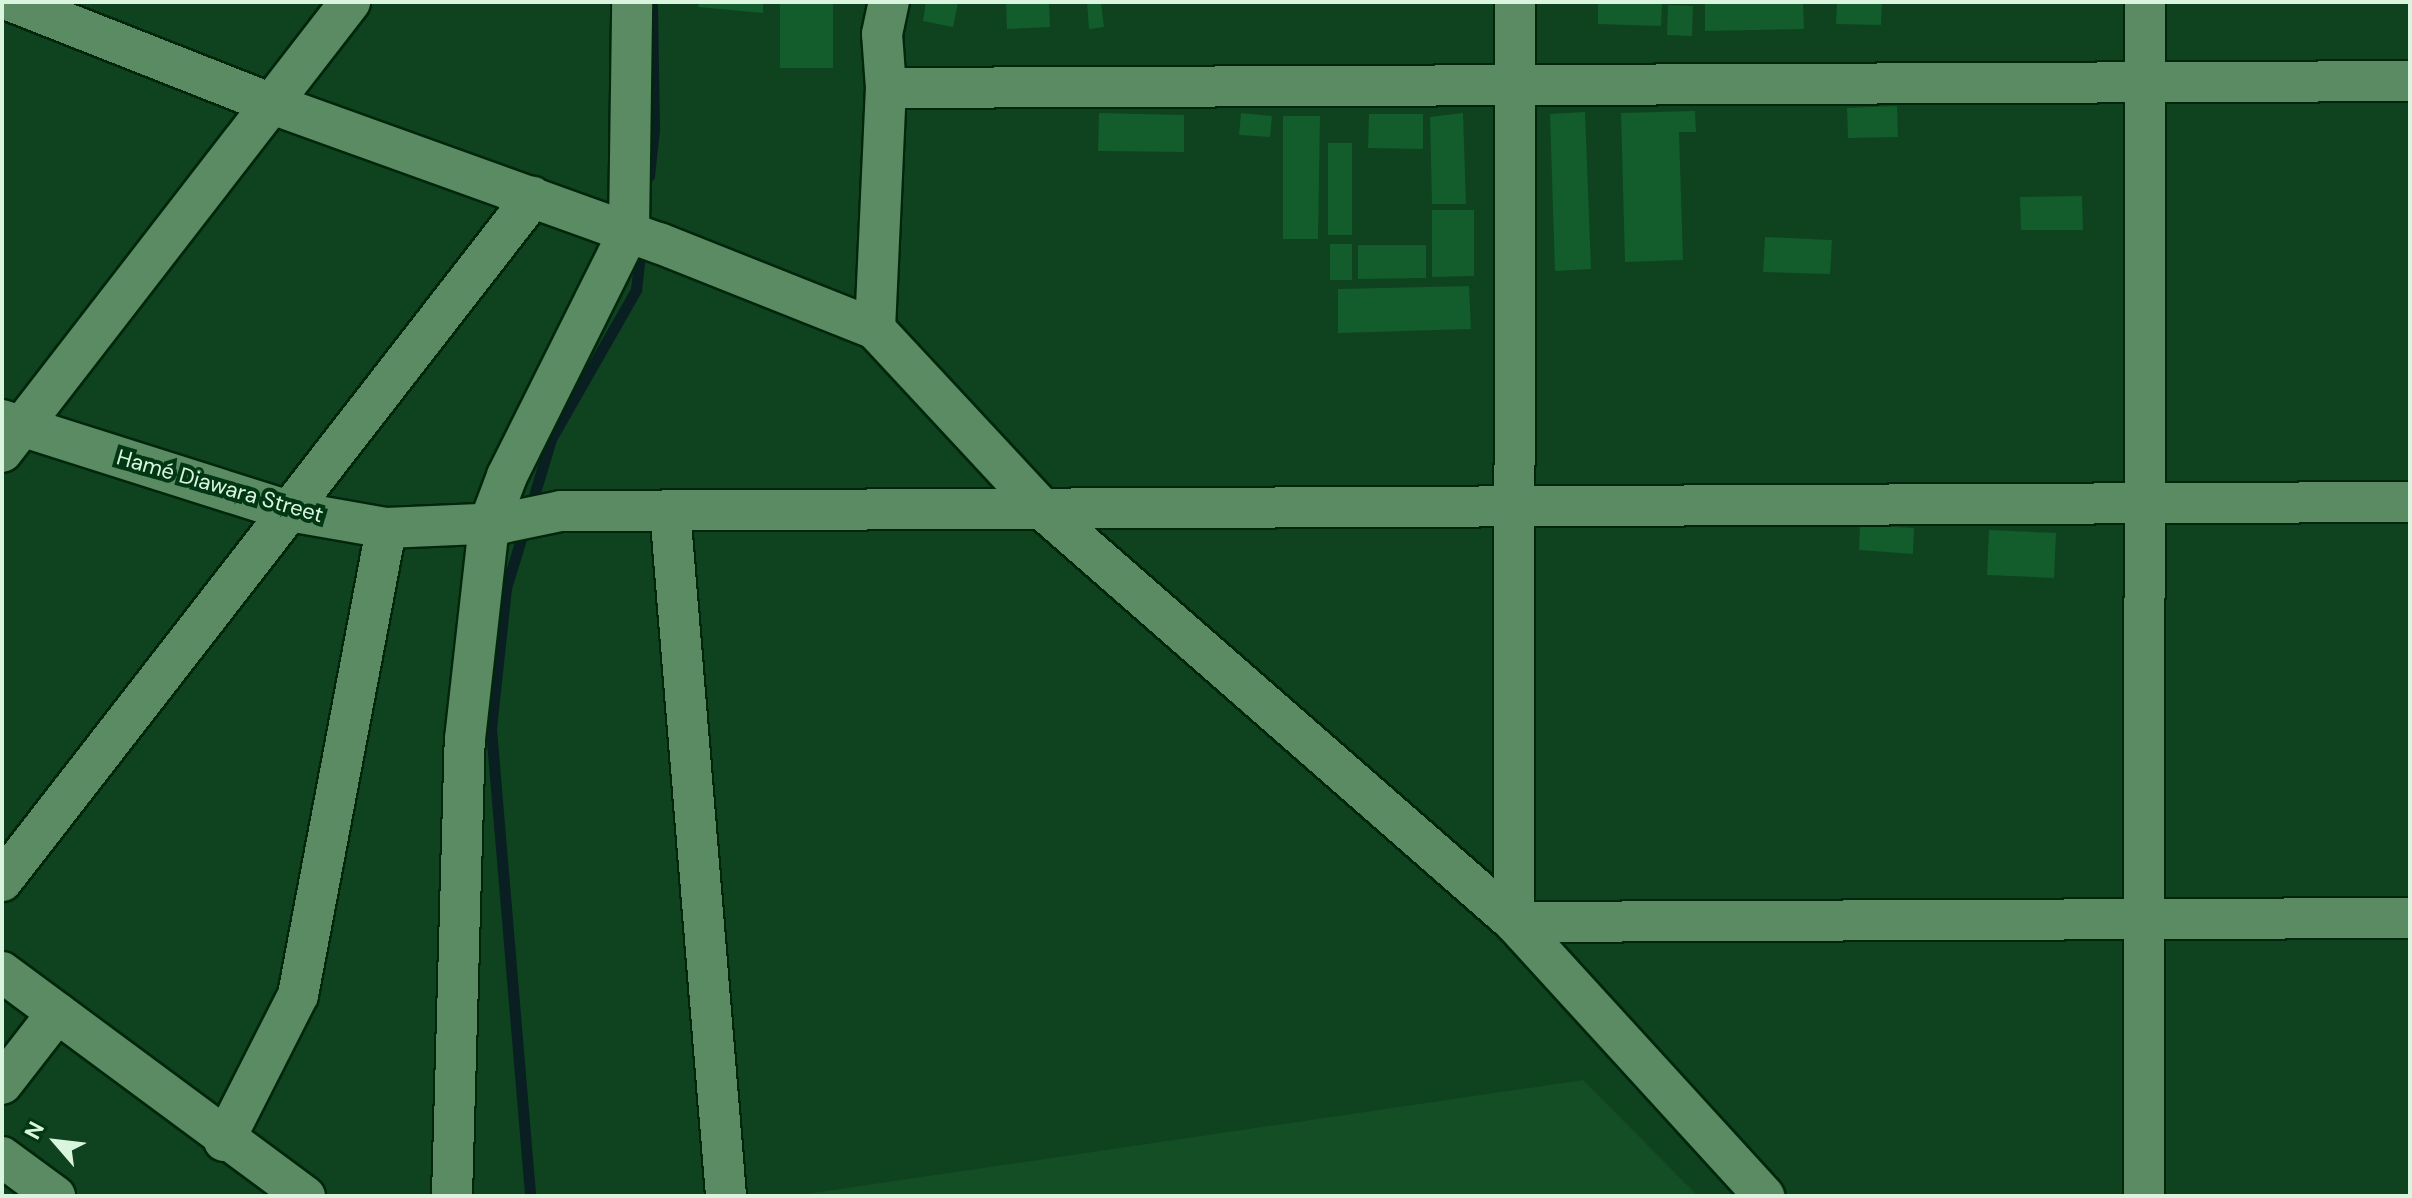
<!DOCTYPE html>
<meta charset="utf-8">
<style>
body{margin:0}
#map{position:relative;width:2412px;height:1198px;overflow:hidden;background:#0f421e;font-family:"DM Sans",sans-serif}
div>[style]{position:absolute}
.built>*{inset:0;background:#134e25}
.stream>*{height:11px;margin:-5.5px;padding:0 5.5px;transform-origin:5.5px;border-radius:5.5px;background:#0a1f22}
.building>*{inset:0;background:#125d2b}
.roads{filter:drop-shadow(2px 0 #01260c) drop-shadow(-2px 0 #01260c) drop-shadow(0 2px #01260c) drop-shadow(0 -2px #01260c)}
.street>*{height:40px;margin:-20px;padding:0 20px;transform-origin:20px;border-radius:20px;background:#5a8b63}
span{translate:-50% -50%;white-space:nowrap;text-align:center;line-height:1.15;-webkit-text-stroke:8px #023714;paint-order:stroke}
.street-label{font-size:22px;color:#daf5de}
.frame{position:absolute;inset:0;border:4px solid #daf5de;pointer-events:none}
.north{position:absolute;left:16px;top:1102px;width:80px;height:80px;-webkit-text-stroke:6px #023714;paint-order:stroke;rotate:298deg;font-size:22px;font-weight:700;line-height:32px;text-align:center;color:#daf5de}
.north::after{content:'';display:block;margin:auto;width:28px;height:36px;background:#daf5de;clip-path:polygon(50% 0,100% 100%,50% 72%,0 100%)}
</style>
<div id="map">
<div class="built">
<i style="clip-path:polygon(1583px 1080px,1698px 1196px,792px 1196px)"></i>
</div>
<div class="stream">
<i style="left:649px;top:176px;width:46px;rotate:-83.8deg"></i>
<i style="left:654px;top:130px;width:125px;rotate:-90.9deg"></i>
<i style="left:530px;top:509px;width:73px;rotate:-73.3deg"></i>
<i style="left:551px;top:439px;width:172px;rotate:-60.3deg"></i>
<i style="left:636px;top:290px;width:45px;rotate:-83.7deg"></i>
<i style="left:525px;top:526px;width:65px;rotate:107deg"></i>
<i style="left:506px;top:588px;width:142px;rotate:96.1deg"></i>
<i style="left:491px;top:729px;width:469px;rotate:85.2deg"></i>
</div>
<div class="building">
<i style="clip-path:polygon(699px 2px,763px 2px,763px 13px,698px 7px)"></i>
<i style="clip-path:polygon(780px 2px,833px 2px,833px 68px,780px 68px)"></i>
<i style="clip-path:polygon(926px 2px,958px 2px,953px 27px,923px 21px)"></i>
<i style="clip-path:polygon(1006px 2px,1049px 2px,1050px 27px,1007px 29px)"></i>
<i style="clip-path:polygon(1087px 2px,1101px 2px,1104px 27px,1089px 29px)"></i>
<i style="clip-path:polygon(1598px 2px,1662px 2px,1661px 26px,1598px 24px)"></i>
<i style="clip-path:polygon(1705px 2px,1803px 2px,1804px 29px,1705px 31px)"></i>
<i style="clip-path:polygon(1837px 2px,1882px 2px,1881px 25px,1836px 24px)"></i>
<i style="clip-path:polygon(1668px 5px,1693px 6px,1692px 36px,1667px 35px)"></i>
<i style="clip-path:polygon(1897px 106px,1898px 137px,1848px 138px,1847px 108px)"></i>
<i style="clip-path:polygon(1695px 111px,1696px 132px,1679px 132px,1683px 260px,1625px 262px,1621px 113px)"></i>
<i style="clip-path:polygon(1585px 112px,1591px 269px,1555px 271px,1550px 114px)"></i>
<i style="clip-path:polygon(1099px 113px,1184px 115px,1184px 152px,1098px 151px)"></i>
<i style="clip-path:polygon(1241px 113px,1272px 116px,1270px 137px,1239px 135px)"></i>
<i style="clip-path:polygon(1463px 113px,1466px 204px,1432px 204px,1430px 117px)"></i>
<i style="clip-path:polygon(1369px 114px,1423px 114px,1423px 149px,1368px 148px)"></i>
<i style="clip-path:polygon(1283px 116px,1320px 116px,1318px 239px,1283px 239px)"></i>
<i style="clip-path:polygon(1328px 143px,1352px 143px,1352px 235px,1328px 235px)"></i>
<i style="clip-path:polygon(2082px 196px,2083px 230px,2021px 230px,2020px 197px)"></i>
<i style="clip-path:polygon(1432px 210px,1474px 210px,1474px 276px,1432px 277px)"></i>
<i style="clip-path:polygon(1765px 237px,1832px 240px,1830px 274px,1763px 272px)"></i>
<i style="clip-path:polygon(1330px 244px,1352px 244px,1352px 280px,1330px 280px)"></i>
<i style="clip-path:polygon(1358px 245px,1426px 245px,1426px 278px,1358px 279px)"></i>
<i style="clip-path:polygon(1469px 286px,1471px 329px,1338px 333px,1338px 289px)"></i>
<i style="clip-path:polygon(1860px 525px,1914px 528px,1913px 554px,1859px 550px)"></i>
<i style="clip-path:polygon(1989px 530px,2056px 533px,2054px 578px,1987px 575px)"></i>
</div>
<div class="roads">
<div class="street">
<i style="left:13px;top:2px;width:278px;rotate:21.5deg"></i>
<i style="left:272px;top:104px;width:411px;rotate:19.8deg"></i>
<i style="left:659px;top:243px;width:232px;rotate:21.7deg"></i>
<i style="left:875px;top:329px;width:246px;rotate:47.1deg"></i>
<i style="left:1042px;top:509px;width:627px;rotate:41.19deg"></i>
<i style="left:1514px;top:922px;width:371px;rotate:47.6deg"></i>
<i style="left:1515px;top:2px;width:920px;rotate:90.06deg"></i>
<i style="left:1514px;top:922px;width:896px;rotate:-0.26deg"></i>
<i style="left:886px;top:88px;width:1524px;rotate:-0.26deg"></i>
<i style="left:875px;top:329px;width:241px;rotate:-87.4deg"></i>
<i style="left:886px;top:88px;width:54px;rotate:-94.2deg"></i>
<i style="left:882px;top:34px;width:33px;rotate:-78deg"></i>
<i style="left:2px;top:420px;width:301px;rotate:17.6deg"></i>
<i style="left:289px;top:511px;width:98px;rotate:9.9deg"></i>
<i style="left:386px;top:528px;width:117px;rotate:-2.4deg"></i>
<i style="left:503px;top:523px;width:59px;rotate:-11.7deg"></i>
<i style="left:561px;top:511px;width:1849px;rotate:-0.28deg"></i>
<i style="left:2px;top:452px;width:569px;rotate:-52.28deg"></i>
<i style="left:670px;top:510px;width:688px;rotate:85.33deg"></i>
<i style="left:2px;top:881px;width:866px;rotate:-52.18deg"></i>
<i style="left:2px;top:972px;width:377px;rotate:36.5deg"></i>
<i style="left:2px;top:1084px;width:90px;rotate:-52.2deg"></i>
<i style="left:224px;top:1141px;width:164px;rotate:-63.1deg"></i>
<i style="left:298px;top:995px;width:475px;rotate:-79.3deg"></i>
<i style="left:2px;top:1157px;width:66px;rotate:36.3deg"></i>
<i style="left:452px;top:1196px;width:457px;rotate:-88.4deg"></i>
<i style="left:465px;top:739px;width:216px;rotate:-83.6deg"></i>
<i style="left:489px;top:524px;width:51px;rotate:-69.4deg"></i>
<i style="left:507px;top:476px;width:274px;rotate:-63.5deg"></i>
<i style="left:629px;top:231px;width:229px;rotate:-89.2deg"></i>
<i style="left:2144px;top:1196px;width:1194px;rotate:-89.95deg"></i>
</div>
</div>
<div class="street-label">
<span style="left:220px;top:486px;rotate:16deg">Hamé Diawara Street</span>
</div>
<div class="frame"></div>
<div class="north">N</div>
</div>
